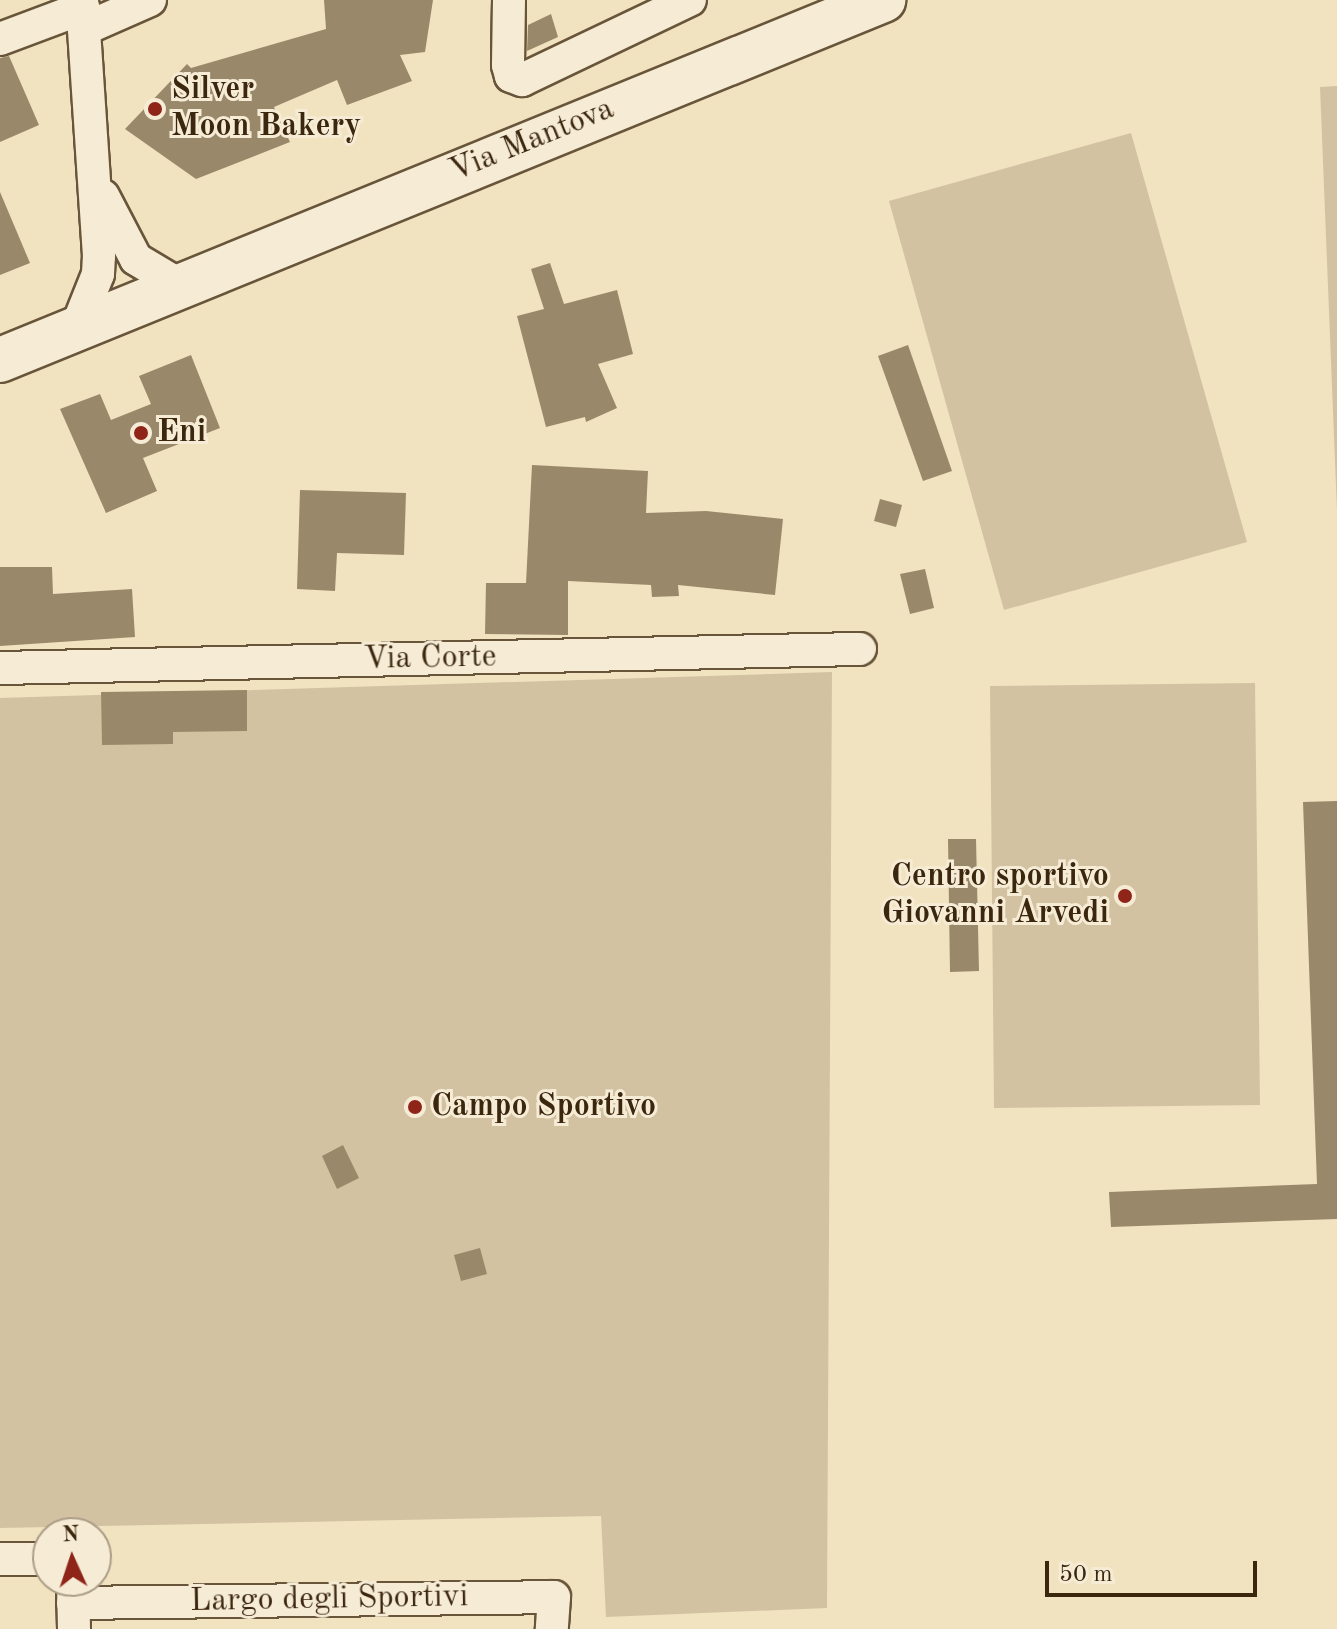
<!DOCTYPE html>
<style>
body{margin:0}
#map{position:relative;width:1337px;height:1629px;overflow:hidden;background:#f1e2c0;font-family:"Old Standard TT",serif}
div>[style]{position:absolute}
.green>*{inset:0;background:#d2c2a2}
.building>*{inset:0;background:#9a886b}
.roads{filter:drop-shadow(2px 0 #68553a) drop-shadow(-2px 0 #68553a) drop-shadow(0 2px #68553a) drop-shadow(0 -2px #68553a)}
.street>*{height:32px;margin:-16px;padding:0 16px;transform-origin:16px;border-radius:16px;background:#f6ecd6}
.secondary>*{height:44px;margin:-22px;padding:0 22px;transform-origin:22px;border-radius:22px;background:#f6ecd6}
.dots>*{width:22px;height:22px;translate:-50% -50%;box-sizing:border-box;border:4px solid #f6ecd6;border-radius:50%}
span{translate:-50% -50%;white-space:nowrap;text-align:center;line-height:1.15;-webkit-text-stroke:6px #f6ecd6;paint-order:stroke}
.poi-label{font-size:32px;color:#3b260e;font-weight:700}
.left{translate:0 -50%;text-align:left}
.right{translate:-100% -50%;text-align:right}
.street-label{font-size:32px;color:#3b260e}
.north{position:absolute;left:32px;top:1517px;width:80px;height:80px;box-sizing:border-box;background:#f6ecd6;border:2px solid #ab9d86;border-radius:50%;rotate:357deg;font-size:22px;font-weight:700;line-height:32px;text-align:center;color:#3b260e}
.north::after{content:'';display:block;margin:auto;width:28px;height:36px;background:#8f2418;clip-path:polygon(50% 0,100% 100%,50% 72%,0 100%)}
.scale{position:absolute;left:1045px;top:1561px;width:212px;height:36px;box-sizing:border-box;border:4px solid #3b260e;border-top:0;padding-left:10px;font-size:24px;line-height:28px;white-space:nowrap;color:#3b260e;-webkit-text-stroke:6px #f6ecd6;paint-order:stroke}
</style>
<div id="map">
<div class="green">
<i style="clip-path:polygon(1337px 86px,1337px 511px,1320px 87px)"></i>
<i style="clip-path:polygon(1131px 133px,1247px 542px,1004px 610px,889px 201px)"></i>
<i style="clip-path:polygon(832px 672px,827px 1608px,606px 1617px,601px 1516px,0 1528px,0 698px)"></i>
<i style="clip-path:polygon(1255px 683px,1260px 1105px,994px 1108px,990px 686px)"></i>
</div>
<div class="building">
<i style="clip-path:polygon(324px 0,433px 0,425px 52px,400px 55px,412px 81px,347px 105px,337px 80px,274px 107px,290px 142px,196px 179px,125px 129px,187px 64px,191px 68px,326px 29px)"></i>
<i style="clip-path:polygon(551px 14px,558px 37px,527px 51px,528px 25px)"></i>
<i style="clip-path:polygon(9px 56px,39px 125px,0 142px,0 58px)"></i>
<i style="clip-path:polygon(0 192px,30px 263px,0 275px)"></i>
<i style="clip-path:polygon(550px 263px,564px 304px,617px 290px,633px 354px,598px 364px,617px 408px,586px 422px,585px 417px,546px 427px,517px 316px,544px 309px,531px 269px)"></i>
<i style="clip-path:polygon(908px 345px,952px 471px,923px 481px,878px 356px)"></i>
<i style="clip-path:polygon(191px 355px,220px 428px,143px 458px,157px 491px,106px 513px,60px 409px,100px 394px,111px 420px,151px 404px,139px 376px)"></i>
<i style="clip-path:polygon(532px 465px,648px 471px,646px 513px,706px 511px,783px 519px,775px 595px,678px 585px,679px 596px,652px 597px,651px 585px,568px 581px,568px 635px,485px 634px,486px 583px,526px 583px)"></i>
<i style="clip-path:polygon(300px 490px,406px 493px,404px 555px,337px 553px,335px 591px,297px 589px)"></i>
<i style="clip-path:polygon(880px 499px,902px 505px,896px 527px,874px 521px)"></i>
<i style="clip-path:polygon(0 567px,52px 567px,53px 594px,132px 589px,135px 637px,0 646px)"></i>
<i style="clip-path:polygon(925px 569px,934px 608px,910px 614px,900px 574px)"></i>
<i style="clip-path:polygon(247px 690px,247px 731px,173px 732px,173px 744px,102px 745px,101px 692px)"></i>
<i style="clip-path:polygon(1337px 801px,1337px 1219px,1111px 1227px,1109px 1192px,1317px 1184px,1303px 802px)"></i>
<i style="clip-path:polygon(948px 839px,976px 839px,979px 971px,950px 972px)"></i>
<i style="clip-path:polygon(343px 1145px,359px 1178px,337px 1189px,322px 1156px)"></i>
<i style="clip-path:polygon(480px 1248px,487px 1274px,461px 1281px,454px 1255px)"></i>
</div>
<div class="roads">
<div class="street">
<i style="left:509px;top:0;width:65px;rotate:90.9deg"></i>
<i style="left:508px;top:65px;width:11px;rotate:75deg"></i>
<i style="left:511px;top:76px;width:12px;rotate:20deg"></i>
<i style="left:522px;top:80px;width:186px;rotate:-25.5deg"></i>
<i style="left:84px;top:29px;width:72px;rotate:-23.7deg"></i>
<i style="left:0;top:39px;width:89px;rotate:-20.5deg"></i>
<i style="left:103px;top:196px;width:71px;rotate:62.4deg"></i>
<i style="left:136px;top:259px;width:55px;rotate:30.8deg"></i>
<i style="left:76px;top:329px;width:59px;rotate:-68.2deg"></i>
<i style="left:98px;top:274px;width:18px;rotate:-87deg"></i>
<i style="left:99px;top:256px;width:257px;rotate:-93.8deg"></i>
<i style="left:0;top:668px;width:860px;rotate:-1.27deg"></i>
<i style="left:0;top:1559px;width:48px"></i>
<i style="left:73px;top:1581px;width:48px;rotate:88.8deg"></i>
<i style="left:73px;top:1603px;width:481px;rotate:-0.7deg"></i>
<i style="left:554px;top:1597px;width:32px;rotate:94deg"></i>
</div>
<div class="secondary">
<i style="left:0;top:360px;width:954px;rotate:-22.18deg"></i>
</div>
</div>
<div class="dots">
<i style="left:155px;top:109px;background:#8f2418"></i>
<i style="left:141px;top:433px;background:#8f2418"></i>
<i style="left:1125px;top:896px;background:#8f2418"></i>
<i style="left:415px;top:1107px;background:#8f2418"></i>
</div>
<div class="poi-label">
<span class="left" style="left:171px;top:109px">Silver<br>Moon Bakery</span>
<span class="left" style="left:157px;top:433px">Eni</span>
<span class="right" style="left:1109px;top:896px">Centro sportivo<br>Giovanni Arvedi</span>
<span class="left" style="left:431px;top:1107px">Campo Sportivo</span>
</div>
<div class="street-label">
<span style="left:532px;top:141px;rotate:-22deg">Via Mantova</span>
<span style="left:430px;top:659px;rotate:-1deg">Via Corte</span>
<span style="left:329px;top:1600px;rotate:-1deg">Largo degli Sportivi</span>
</div>
<div class="north">N</div>
<div class="scale">50 m</div>
</div>
